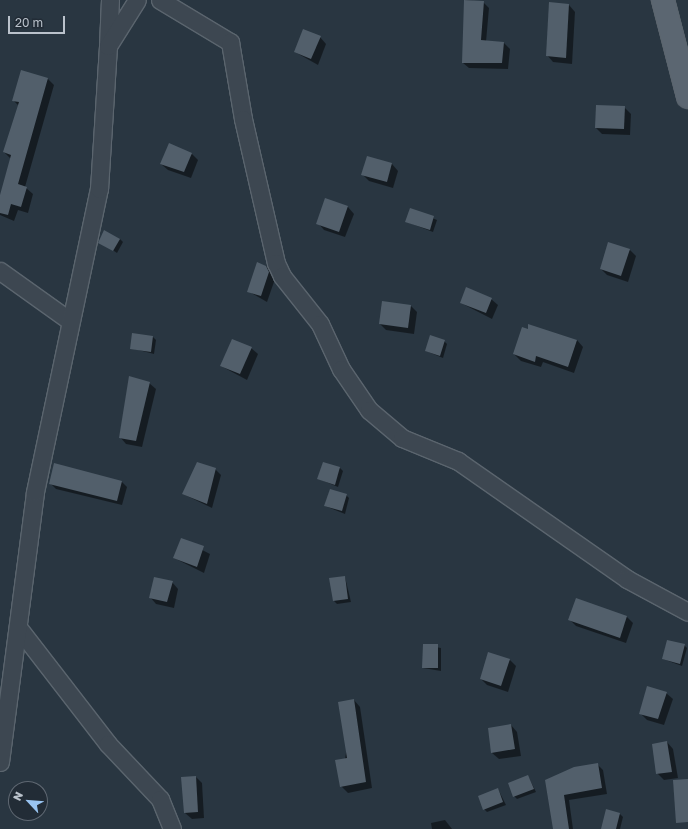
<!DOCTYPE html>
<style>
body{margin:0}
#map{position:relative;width:688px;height:829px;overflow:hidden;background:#293641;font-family:"Golos Text",sans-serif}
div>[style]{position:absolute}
.shadow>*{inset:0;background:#0007}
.building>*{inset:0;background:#525f6b}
.roads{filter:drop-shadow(1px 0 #5b656e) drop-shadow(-1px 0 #5b656e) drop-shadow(0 1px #5b656e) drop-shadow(0 -1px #5b656e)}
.minor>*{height:17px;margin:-8.5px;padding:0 8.5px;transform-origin:8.5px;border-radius:8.5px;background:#3d4751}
.primary>*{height:22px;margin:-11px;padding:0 11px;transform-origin:11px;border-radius:11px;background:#5b6671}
span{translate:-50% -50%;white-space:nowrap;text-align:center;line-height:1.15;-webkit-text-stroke:3px #222c36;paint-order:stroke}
.north{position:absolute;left:8px;top:781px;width:40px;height:40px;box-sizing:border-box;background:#222c36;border:1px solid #5f6872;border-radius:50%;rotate:296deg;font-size:11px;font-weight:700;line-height:16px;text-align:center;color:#bac2cb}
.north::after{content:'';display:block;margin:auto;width:14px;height:18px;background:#99c4f1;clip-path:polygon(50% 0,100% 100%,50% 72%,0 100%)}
.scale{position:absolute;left:8px;top:16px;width:57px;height:18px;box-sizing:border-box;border:2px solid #bac2cb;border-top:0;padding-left:5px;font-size:12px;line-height:14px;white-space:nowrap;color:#bac2cb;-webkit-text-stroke:3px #222c36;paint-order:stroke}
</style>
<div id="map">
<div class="shadow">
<i style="clip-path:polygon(465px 0,483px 2px,489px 8px,486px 42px,504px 43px,510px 49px,508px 69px,469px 68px,463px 63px)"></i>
<i style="clip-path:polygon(569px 5px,575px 12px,572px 64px,553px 62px,547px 55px)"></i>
<i style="clip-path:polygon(320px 37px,326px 44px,318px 65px,295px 52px)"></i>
<i style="clip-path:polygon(48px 79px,54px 85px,25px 187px,33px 194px,28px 213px,18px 210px,14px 221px,0 215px,0 199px,11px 159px,4px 152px,19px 106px,13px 100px)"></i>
<i style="clip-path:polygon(624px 107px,631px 114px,630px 135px,602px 134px,596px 128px)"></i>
<i style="clip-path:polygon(192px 154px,198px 160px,191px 178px,168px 170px,161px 164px)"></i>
<i style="clip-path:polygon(368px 157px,392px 164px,398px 171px,393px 188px,369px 181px,362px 174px)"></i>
<i style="clip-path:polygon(326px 200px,348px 207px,354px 214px,345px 237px,324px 230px,318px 223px)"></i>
<i style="clip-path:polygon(411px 209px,437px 220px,433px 232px,407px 222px)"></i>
<i style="clip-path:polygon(120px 239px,123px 242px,117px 253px,101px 242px)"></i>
<i style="clip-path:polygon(630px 250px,636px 256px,628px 282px,607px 275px,601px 269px)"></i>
<i style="clip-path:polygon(266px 266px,275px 279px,267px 302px,248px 291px)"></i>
<i style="clip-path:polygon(491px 299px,498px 305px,492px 319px,461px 303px)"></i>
<i style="clip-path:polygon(411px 306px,417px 312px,414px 334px,386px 330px,380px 324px)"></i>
<i style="clip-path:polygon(153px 337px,156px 340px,154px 354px,131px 348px)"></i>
<i style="clip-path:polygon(577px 340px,583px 347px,574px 373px,543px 362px,541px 367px,521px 361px,514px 354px)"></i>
<i style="clip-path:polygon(444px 341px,447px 344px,443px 358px,426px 351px)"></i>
<i style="clip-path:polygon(251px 348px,258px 354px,247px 380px,221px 366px)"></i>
<i style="clip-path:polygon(130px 377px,149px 383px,156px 389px,142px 447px,126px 444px,120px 437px)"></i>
<i style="clip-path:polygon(340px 468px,343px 471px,338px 487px,319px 479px)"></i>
<i style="clip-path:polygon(215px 469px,221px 475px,212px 508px,183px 494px)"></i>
<i style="clip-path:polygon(122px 482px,127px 487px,122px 505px,56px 489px,50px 483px)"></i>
<i style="clip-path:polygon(346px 495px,349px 498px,345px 514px,325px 506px)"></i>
<i style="clip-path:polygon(181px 539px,210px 554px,204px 573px,174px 558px)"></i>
<i style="clip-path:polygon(345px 577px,351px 602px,337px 604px,334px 601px)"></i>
<i style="clip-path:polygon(172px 582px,178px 589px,174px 608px,156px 604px,150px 597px)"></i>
<i style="clip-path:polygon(627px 617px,633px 623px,626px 643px,576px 626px,569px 619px)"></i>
<i style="clip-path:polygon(424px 645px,441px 648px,441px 671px,423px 668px)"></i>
<i style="clip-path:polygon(684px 645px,687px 648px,682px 666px,663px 659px)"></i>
<i style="clip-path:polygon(510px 660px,516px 666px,508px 692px,487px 685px,481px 679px)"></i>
<i style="clip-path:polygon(666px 693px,673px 699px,664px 725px,647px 720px,640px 713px)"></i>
<i style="clip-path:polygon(354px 700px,360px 707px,372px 788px,348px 793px,341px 786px)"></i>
<i style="clip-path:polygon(511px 725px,517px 732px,521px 756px,499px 759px,492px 753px)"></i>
<i style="clip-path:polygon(667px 742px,673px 749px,678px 778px,664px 780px,657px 773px)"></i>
<i style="clip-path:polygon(597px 764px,603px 770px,607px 794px,569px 800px,573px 829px,554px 829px,547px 781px)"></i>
<i style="clip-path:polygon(196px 777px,202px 783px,204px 818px,192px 819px,185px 813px)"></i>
<i style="clip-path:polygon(529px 778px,536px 792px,517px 799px,514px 796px)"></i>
<i style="clip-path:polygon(498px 789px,506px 805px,487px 812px,484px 809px)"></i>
<i style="clip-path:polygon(620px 814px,623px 817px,620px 829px,604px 829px)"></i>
<i style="clip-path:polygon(445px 820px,452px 829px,432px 829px,431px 823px)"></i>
</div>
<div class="building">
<i style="clip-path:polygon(464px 0,484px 1px,481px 40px,504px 42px,502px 63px,462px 63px)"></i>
<i style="clip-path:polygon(549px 2px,569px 4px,566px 58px,546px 56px)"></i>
<i style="clip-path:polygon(303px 29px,321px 36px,311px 59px,294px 52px)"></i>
<i style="clip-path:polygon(21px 70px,48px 78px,18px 184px,27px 187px,21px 207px,11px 204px,8px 215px,0 213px,0 195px,11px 155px,3px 152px,19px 102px,12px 101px)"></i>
<i style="clip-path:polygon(596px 105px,625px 106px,624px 129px,595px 128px)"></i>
<i style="clip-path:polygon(169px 143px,192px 153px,184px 172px,160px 164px)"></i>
<i style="clip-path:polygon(367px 156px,392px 163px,387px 182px,361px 175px)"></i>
<i style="clip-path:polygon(325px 198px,348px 206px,339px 232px,316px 224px)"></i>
<i style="clip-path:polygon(410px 208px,434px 216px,430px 230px,405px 222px)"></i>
<i style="clip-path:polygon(104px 230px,120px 239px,113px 251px,98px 243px)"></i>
<i style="clip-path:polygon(608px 242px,630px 249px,621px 276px,600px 269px)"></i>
<i style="clip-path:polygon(257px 262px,266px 266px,269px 272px,261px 296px,247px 292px)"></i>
<i style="clip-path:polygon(466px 287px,492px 298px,486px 313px,460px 303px)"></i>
<i style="clip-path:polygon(382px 301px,411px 305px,408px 328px,379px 324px)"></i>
<i style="clip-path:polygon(528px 324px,577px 340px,568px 367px,536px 356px,535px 362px,513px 354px,522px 327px,528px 329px)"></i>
<i style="clip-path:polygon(132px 333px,153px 336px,151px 352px,130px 349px)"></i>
<i style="clip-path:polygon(430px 335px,445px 340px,440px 356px,425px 351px)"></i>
<i style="clip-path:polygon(232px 339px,252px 347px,240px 374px,220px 366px)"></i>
<i style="clip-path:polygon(129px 376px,150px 382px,136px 441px,119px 438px)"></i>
<i style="clip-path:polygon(197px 462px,216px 468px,207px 504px,182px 494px)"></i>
<i style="clip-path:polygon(323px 462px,340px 467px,335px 485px,317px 479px)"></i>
<i style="clip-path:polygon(54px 463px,122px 481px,117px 501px,49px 484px)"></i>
<i style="clip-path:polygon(330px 489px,347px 494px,342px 511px,324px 506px)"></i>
<i style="clip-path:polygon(181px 538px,204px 546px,197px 567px,173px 558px)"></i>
<i style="clip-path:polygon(345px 576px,348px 599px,333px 601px,329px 578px)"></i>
<i style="clip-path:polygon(154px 577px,173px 581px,167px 602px,149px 598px)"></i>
<i style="clip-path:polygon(576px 598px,627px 616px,620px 638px,568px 620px)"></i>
<i style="clip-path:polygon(667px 640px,685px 644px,680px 664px,662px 659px)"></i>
<i style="clip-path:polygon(423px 644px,438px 644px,438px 668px,422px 668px)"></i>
<i style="clip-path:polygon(488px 652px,510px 659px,501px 686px,480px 679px)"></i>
<i style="clip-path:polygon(647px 686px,667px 692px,658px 719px,639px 714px)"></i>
<i style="clip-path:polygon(354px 699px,366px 782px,340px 787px,335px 760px,347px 758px,338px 702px)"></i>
<i style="clip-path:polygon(511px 724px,515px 749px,491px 753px,488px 728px)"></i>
<i style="clip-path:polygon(667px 741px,672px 772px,656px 774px,652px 744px)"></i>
<i style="clip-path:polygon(598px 763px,602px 788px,564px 795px,569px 829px,553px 829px,545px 780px,574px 767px)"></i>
<i style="clip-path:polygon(528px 775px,534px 789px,513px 797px,508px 783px)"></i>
<i style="clip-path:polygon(196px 776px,198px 812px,184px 813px,181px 777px)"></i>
<i style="clip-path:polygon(688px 779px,688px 822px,676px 823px,673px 780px)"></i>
<i style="clip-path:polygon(498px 788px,503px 802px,483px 810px,478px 796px)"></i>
<i style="clip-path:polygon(606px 809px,620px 813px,616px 829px,601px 829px)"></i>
</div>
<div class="roads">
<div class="minor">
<i style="left:160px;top:0;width:82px;rotate:31deg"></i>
<i style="left:230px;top:42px;width:78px;rotate:80.4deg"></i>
<i style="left:243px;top:119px;width:148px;rotate:77.1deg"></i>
<i style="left:276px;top:263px;width:14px;rotate:65deg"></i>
<i style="left:282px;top:276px;width:61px;rotate:51.6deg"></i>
<i style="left:320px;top:324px;width:50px;rotate:65deg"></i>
<i style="left:341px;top:369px;width:50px;rotate:55.7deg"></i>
<i style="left:369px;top:410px;width:43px;rotate:40.3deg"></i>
<i style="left:402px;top:438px;width:61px;rotate:22.3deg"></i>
<i style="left:458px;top:461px;width:206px;rotate:34.9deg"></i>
<i style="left:627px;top:579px;width:69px;rotate:28.4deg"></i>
<i style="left:108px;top:45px;width:45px;rotate:-87.5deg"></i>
<i style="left:0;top:271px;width:86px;rotate:35.5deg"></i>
<i style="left:20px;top:630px;width:144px;rotate:52.3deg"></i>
<i style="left:108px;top:744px;width:76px;rotate:46.6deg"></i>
<i style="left:160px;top:799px;width:32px;rotate:68deg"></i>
<i style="left:0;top:762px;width:272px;rotate:-82.6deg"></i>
<i style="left:35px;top:492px;width:310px;rotate:-78.1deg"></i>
<i style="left:99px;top:189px;width:143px;rotate:-86.4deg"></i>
<i style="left:108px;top:46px;width:54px;rotate:-57.8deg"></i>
</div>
<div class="primary">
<i style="left:663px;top:0;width:100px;rotate:75.5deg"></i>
</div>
</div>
<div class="north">N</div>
<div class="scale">20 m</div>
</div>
